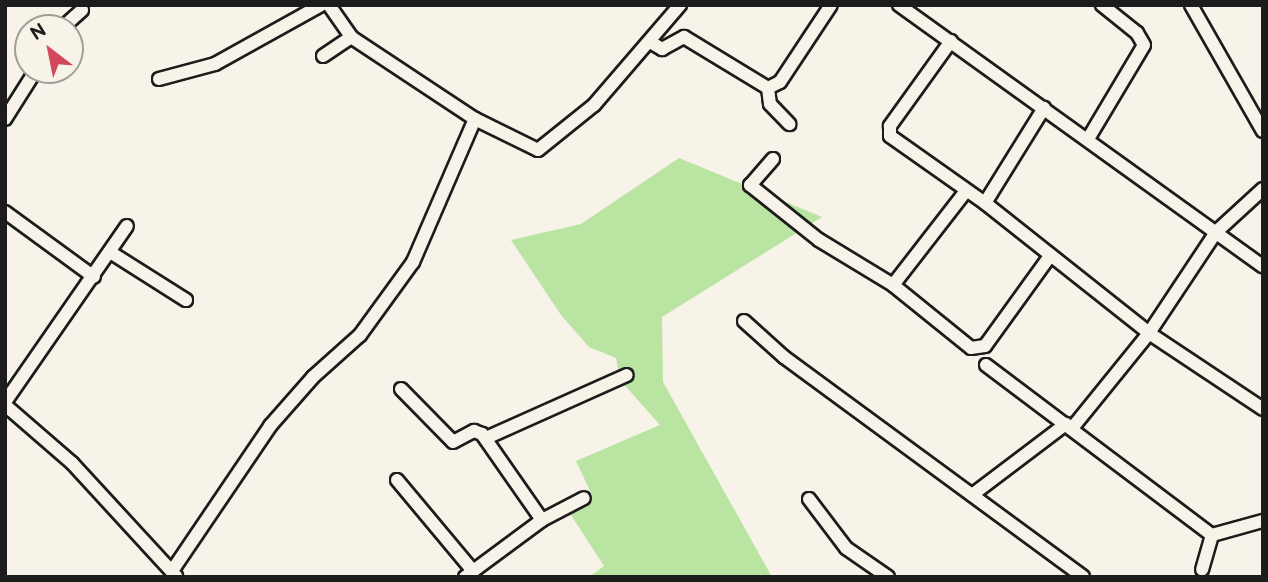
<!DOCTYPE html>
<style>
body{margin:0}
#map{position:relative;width:1268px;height:582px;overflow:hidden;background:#f7f3e8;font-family:"Balsamiq Sans",sans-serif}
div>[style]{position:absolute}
.green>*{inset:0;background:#b9e4a1}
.roads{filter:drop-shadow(2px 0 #1c1c1c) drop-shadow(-2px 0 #1c1c1c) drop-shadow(0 2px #1c1c1c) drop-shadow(0 -2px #1c1c1c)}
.minor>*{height:12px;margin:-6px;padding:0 6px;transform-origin:6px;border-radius:6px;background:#f7f3e8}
span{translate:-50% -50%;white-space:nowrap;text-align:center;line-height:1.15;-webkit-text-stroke:7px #f7f3e8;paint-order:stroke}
.frame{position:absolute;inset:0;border:7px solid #1c1c1c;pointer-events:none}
.north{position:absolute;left:14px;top:14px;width:70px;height:70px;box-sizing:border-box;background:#f7f3e8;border:2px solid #9f9d96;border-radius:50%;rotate:328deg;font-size:19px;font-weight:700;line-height:28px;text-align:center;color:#1c1c1c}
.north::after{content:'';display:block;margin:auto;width:24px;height:32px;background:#d1495b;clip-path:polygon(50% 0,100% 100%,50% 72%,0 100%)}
</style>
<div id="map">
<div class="green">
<i style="clip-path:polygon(679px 158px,822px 217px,662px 317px,663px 382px,772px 577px,589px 577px,604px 566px,571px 515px,592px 495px,576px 461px,660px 425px,620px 380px,616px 358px,589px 347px,561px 315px,511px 240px,581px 224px)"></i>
</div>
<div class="roads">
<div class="minor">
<i style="left:329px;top:5px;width:39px;rotate:55deg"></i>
<i style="left:351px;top:37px;width:149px;rotate:33.5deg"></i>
<i style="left:475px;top:119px;width:70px;rotate:26.2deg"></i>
<i style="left:538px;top:150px;width:72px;rotate:-38.8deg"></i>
<i style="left:594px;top:105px;width:132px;rotate:-49.3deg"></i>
<i style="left:899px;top:5px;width:448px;rotate:35.7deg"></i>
<i style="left:1191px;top:5px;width:145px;rotate:60.3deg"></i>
<i style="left:62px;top:28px;width:27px;rotate:-42deg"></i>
<i style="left:951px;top:41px;width:105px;rotate:125.7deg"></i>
<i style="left:890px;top:126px;width:10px;rotate:90deg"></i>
<i style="left:890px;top:136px;width:116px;rotate:35.2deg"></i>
<i style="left:985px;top:203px;width:209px;rotate:38.4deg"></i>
<i style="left:1149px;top:333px;width:137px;rotate:33.7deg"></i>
<i style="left:652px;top:43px;width:12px;rotate:31deg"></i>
<i style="left:662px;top:49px;width:25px;rotate:-29deg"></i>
<i style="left:684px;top:37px;width:98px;rotate:31.3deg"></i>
<i style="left:323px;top:56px;width:34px;rotate:-34deg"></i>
<i style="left:159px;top:79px;width:58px;rotate:-15deg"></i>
<i style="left:215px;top:64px;width:121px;rotate:-29.1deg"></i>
<i style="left:768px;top:88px;width:13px;rotate:-27deg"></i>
<i style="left:780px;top:82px;width:92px;rotate:-56.5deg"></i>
<i style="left:768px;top:88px;width:16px;rotate:83deg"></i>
<i style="left:770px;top:104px;width:28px;rotate:46deg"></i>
<i style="left:5px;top:119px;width:58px;rotate:-57.7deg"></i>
<i style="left:1088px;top:139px;width:109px;rotate:-59.2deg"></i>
<i style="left:1144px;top:45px;width:14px;rotate:-120deg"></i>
<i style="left:1137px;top:33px;width:45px;rotate:-141.3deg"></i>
<i style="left:773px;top:159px;width:35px;rotate:131deg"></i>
<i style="left:750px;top:185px;width:88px;rotate:38.6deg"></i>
<i style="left:819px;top:240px;width:87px;rotate:31.3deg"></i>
<i style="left:893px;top:285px;width:100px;rotate:38.9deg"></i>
<i style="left:971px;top:348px;width:14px;rotate:-8deg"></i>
<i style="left:985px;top:346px;width:111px;rotate:-54.2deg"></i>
<i style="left:985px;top:203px;width:112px;rotate:-58.2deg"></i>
<i style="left:5px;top:212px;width:110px;rotate:36.1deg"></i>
<i style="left:110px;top:252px;width:90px;rotate:32.3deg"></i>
<i style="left:893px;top:285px;width:119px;rotate:-52.2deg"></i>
<i style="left:744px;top:321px;width:54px;rotate:42deg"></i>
<i style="left:784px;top:357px;width:371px;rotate:36.3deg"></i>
<i style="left:986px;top:365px;width:283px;rotate:37deg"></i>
<i style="left:1212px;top:535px;width:36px;rotate:106deg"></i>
<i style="left:401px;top:389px;width:74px;rotate:45.5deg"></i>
<i style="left:453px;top:442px;width:24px;rotate:-28deg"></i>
<i style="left:474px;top:431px;width:9px;rotate:21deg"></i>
<i style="left:482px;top:434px;width:105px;rotate:55.1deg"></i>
<i style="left:5px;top:402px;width:214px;rotate:-55.3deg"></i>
<i style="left:5px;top:405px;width:89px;rotate:40.9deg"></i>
<i style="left:72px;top:463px;width:154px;rotate:47.4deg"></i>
<i style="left:1073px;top:427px;width:121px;rotate:-51deg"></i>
<i style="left:1149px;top:333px;width:121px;rotate:-56.4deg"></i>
<i style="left:1216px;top:232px;width:64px;rotate:-42.5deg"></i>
<i style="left:486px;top:438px;width:154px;rotate:-24.1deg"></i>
<i style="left:397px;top:480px;width:119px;rotate:50.1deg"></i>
<i style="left:972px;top:495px;width:118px;rotate:-37.1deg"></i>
<i style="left:809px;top:499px;width:61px;rotate:52.9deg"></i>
<i style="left:846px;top:548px;width:51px;rotate:34.6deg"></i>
<i style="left:1212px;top:535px;width:53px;rotate:-15.4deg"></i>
<i style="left:172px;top:571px;width:175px;rotate:-55.9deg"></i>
<i style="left:270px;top:426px;width:65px;rotate:-48.7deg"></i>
<i style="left:313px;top:377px;width:63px;rotate:-41.8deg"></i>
<i style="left:360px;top:335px;width:90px;rotate:-54deg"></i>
<i style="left:413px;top:262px;width:156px;rotate:-66.6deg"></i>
<i style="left:465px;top:577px;width:96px;rotate:-36.5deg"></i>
<i style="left:542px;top:520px;width:47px;rotate:-27.6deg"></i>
</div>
</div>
<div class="frame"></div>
<div class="north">N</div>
</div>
